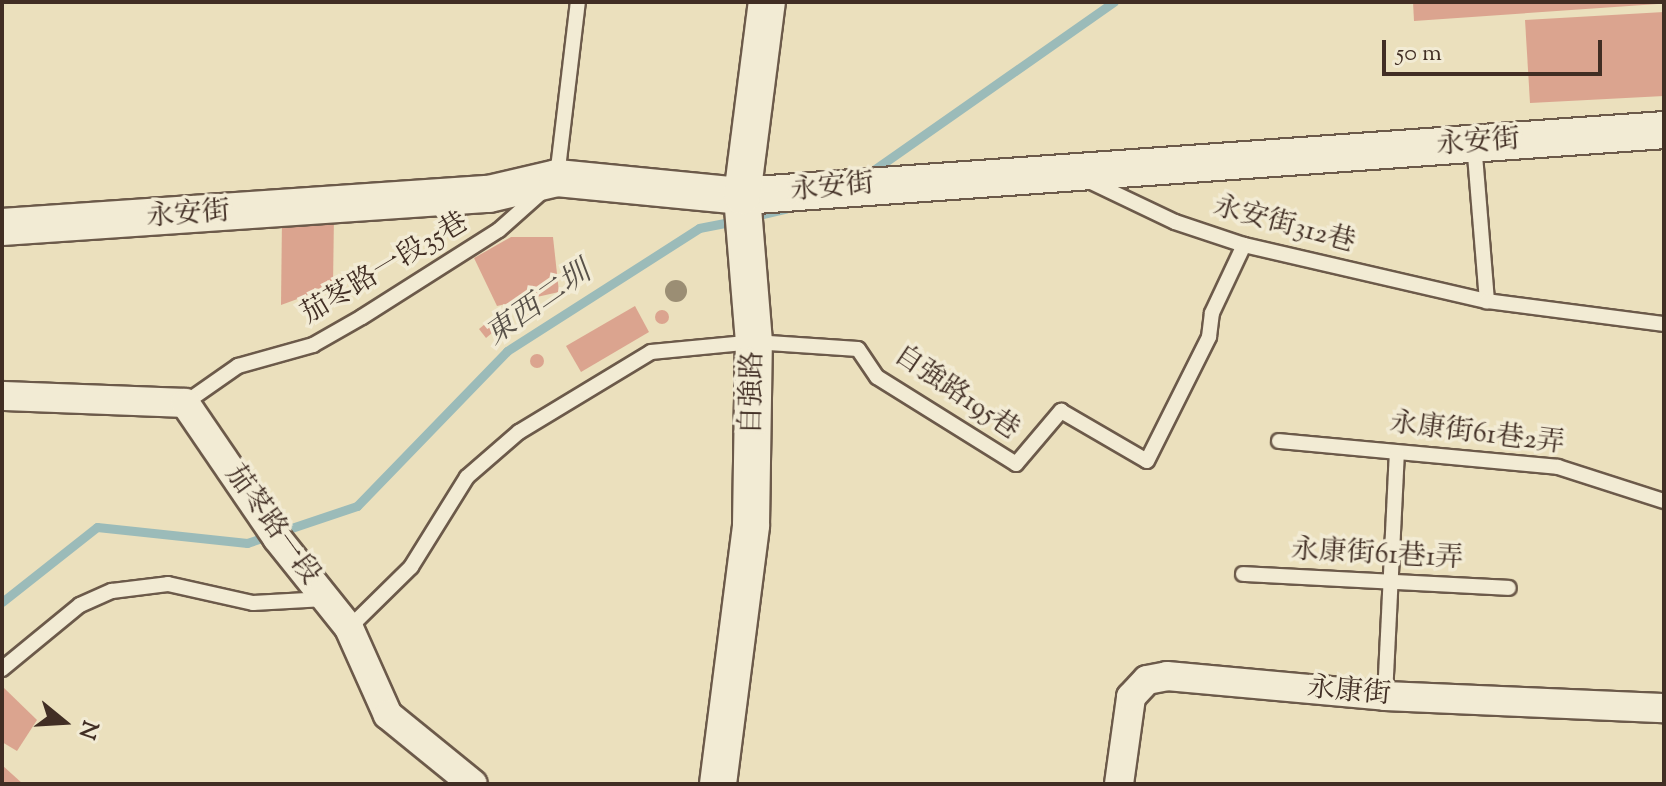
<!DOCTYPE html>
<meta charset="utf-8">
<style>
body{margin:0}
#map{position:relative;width:1666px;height:786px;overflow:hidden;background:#ebe0bd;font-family:"Sorts Mill Goudy","Noto Serif TC",serif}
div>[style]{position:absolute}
.stream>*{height:9px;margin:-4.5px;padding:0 4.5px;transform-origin:4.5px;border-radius:4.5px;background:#9bbbb9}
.building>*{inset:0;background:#dba48f}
.round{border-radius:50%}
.roads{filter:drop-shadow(2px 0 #6c5a4a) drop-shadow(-2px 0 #6c5a4a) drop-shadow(0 2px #6c5a4a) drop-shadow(0 -2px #6c5a4a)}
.service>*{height:14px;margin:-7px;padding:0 7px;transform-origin:7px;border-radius:7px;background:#f2ebd4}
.minor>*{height:28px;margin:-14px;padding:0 14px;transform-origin:14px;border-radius:14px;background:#f2ebd4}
.tertiary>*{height:36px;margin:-18px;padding:0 18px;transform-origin:18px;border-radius:18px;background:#f2ebd4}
.trees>*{width:22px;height:22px;margin:-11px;border-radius:50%;background:#9b8e74}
span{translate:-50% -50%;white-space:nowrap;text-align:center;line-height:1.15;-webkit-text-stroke:7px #f2ebd4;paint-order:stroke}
.street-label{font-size:28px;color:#412e24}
.water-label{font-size:30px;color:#585149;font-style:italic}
.frame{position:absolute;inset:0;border:4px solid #412e24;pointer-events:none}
.north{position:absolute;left:24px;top:682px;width:80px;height:80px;-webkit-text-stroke:6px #f2ebd4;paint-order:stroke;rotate:108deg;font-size:22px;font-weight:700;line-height:32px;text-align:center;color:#412e24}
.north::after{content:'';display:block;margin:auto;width:28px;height:36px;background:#412e24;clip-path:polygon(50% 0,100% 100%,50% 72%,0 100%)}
.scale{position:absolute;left:1382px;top:40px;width:220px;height:36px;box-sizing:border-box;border:4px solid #412e24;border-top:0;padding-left:10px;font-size:24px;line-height:28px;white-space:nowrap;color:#412e24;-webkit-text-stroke:6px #f2ebd4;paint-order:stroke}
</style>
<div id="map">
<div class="stream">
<i style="left:868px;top:174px;width:300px;rotate:-35deg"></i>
<i style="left:750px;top:217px;width:37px;rotate:-13deg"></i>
<i style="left:2px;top:602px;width:121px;rotate:-38.3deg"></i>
<i style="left:97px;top:527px;width:151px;rotate:6.1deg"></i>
<i style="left:247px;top:543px;width:116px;rotate:-18.6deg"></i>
<i style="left:357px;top:506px;width:216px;rotate:-45.9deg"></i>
<i style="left:507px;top:351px;width:228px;rotate:-32.6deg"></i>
<i style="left:699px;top:228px;width:38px;rotate:-11deg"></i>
</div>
<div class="building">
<i style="clip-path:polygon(1413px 2px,1658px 2px,1658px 4px,1414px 21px)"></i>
<i style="clip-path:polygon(1664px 12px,1664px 96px,1530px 103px,1525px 20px)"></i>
<i style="clip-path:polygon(334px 215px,333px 286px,281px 305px,282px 218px)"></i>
<i style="clip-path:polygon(511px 237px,553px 237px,559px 292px,497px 306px,474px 258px)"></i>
<i style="clip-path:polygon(635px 306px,649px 332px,581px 372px,566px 346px)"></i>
<i class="round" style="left:655px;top:310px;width:14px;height:14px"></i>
<i style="clip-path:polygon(497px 314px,504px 323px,486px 338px,479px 329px)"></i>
<i class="round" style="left:530px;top:354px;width:14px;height:14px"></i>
<i style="clip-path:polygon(2px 686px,37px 720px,17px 751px,2px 742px)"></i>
<i style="clip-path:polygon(2px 765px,23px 784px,2px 784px)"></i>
</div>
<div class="roads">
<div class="service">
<i style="left:1474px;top:143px;width:159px;rotate:85.3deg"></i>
<i style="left:557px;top:177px;width:176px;rotate:-83.2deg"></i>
<i style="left:1089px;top:181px;width:95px;rotate:25.5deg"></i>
<i style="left:1175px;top:222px;width:73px;rotate:18.4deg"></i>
<i style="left:1244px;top:245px;width:249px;rotate:13deg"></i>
<i style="left:1487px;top:301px;width:178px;rotate:7.4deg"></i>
<i style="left:185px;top:403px;width:65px;rotate:-34.9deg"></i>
<i style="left:238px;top:366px;width:78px;rotate:-15.6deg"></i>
<i style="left:313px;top:345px;width:56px;rotate:-29.7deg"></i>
<i style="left:362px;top:317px;width:162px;rotate:-32.4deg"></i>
<i style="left:499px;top:230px;width:59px;rotate:-41.6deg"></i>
<i style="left:1279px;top:441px;width:280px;rotate:5.3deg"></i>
<i style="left:1558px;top:467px;width:111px;rotate:17.8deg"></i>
<i style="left:1243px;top:574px;width:266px;rotate:3deg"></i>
<i style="left:349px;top:628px;width:87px;rotate:-44.5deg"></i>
<i style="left:411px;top:567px;width:106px;rotate:-58.1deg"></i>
<i style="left:467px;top:477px;width:69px;rotate:-40.9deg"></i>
<i style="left:519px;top:432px;width:154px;rotate:-31.2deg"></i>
<i style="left:651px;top:352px;width:103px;rotate:-5.5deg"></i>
<i style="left:754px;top:342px;width:104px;rotate:3.9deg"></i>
<i style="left:858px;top:349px;width:34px;rotate:56deg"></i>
<i style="left:877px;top:377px;width:164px;rotate:32deg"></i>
<i style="left:1016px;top:464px;width:70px;rotate:-49.7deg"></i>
<i style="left:1061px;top:411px;width:99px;rotate:30.2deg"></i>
<i style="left:1147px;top:461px;width:139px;rotate:-63.4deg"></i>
<i style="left:1209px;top:337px;width:24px;rotate:-83deg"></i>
<i style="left:1212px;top:313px;width:75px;rotate:-64.8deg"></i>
<i style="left:2px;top:669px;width:101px;rotate:-39.4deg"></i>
<i style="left:80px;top:605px;width:35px;rotate:-24deg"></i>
<i style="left:112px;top:591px;width:56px;rotate:-7.1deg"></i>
<i style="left:168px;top:584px;width:87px;rotate:12.6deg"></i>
<i style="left:253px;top:603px;width:72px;rotate:-3.2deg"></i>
<i style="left:1385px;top:696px;width:243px;rotate:-87.2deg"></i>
</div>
<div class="minor">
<i style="left:2px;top:396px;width:183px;rotate:2.2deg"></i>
<i style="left:185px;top:403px;width:163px;rotate:55.7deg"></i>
<i style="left:277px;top:538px;width:115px;rotate:51.3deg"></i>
<i style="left:349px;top:628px;width:95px;rotate:65.9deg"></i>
<i style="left:388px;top:715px;width:109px;rotate:39.1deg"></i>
<i style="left:1119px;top:784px;width:88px;rotate:-82.1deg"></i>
<i style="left:1131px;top:697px;width:23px;rotate:-47deg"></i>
<i style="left:1147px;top:680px;width:20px;rotate:-11deg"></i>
<i style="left:1167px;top:676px;width:219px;rotate:5.2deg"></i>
<i style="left:1385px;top:696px;width:279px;rotate:2.5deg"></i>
</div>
<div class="tertiary">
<i style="left:2px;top:227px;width:488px;rotate:-3.9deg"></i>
<i style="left:489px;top:194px;width:70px;rotate:-13.2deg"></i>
<i style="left:557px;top:178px;width:186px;rotate:5.6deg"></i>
<i style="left:742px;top:196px;width:924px;rotate:-4.09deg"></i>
<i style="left:718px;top:784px;width:261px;rotate:-82.7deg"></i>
<i style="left:751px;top:525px;width:183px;rotate:-89.1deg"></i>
<i style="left:754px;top:342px;width:146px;rotate:-94.7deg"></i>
<i style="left:742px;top:196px;width:196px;rotate:-82.7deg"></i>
</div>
</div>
<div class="trees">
<i style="left:676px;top:291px"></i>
</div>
<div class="street-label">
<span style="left:1478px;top:143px;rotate:-4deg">永安街</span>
<span style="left:832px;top:188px;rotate:-5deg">永安街</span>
<span style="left:188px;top:215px;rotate:-4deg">永安街</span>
<span style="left:1284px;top:225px;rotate:15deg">永安街312巷</span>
<span style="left:385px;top:269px;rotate:-31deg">茄苳路一段35巷</span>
<span style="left:753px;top:393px;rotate:-89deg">自強路</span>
<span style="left:956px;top:393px;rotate:34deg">自強路195巷</span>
<span style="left:1477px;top:434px;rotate:7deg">永康街61巷2弄</span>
<span style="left:272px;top:525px;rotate:54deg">茄苳路一段</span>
<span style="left:1377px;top:555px;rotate:3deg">永康街61巷1弄</span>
<span style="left:1349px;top:692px;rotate:5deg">永康街</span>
</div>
<div class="water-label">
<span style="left:539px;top:305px;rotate:-35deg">東西二圳</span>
</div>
<div class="frame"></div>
<div class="north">N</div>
<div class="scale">50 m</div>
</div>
